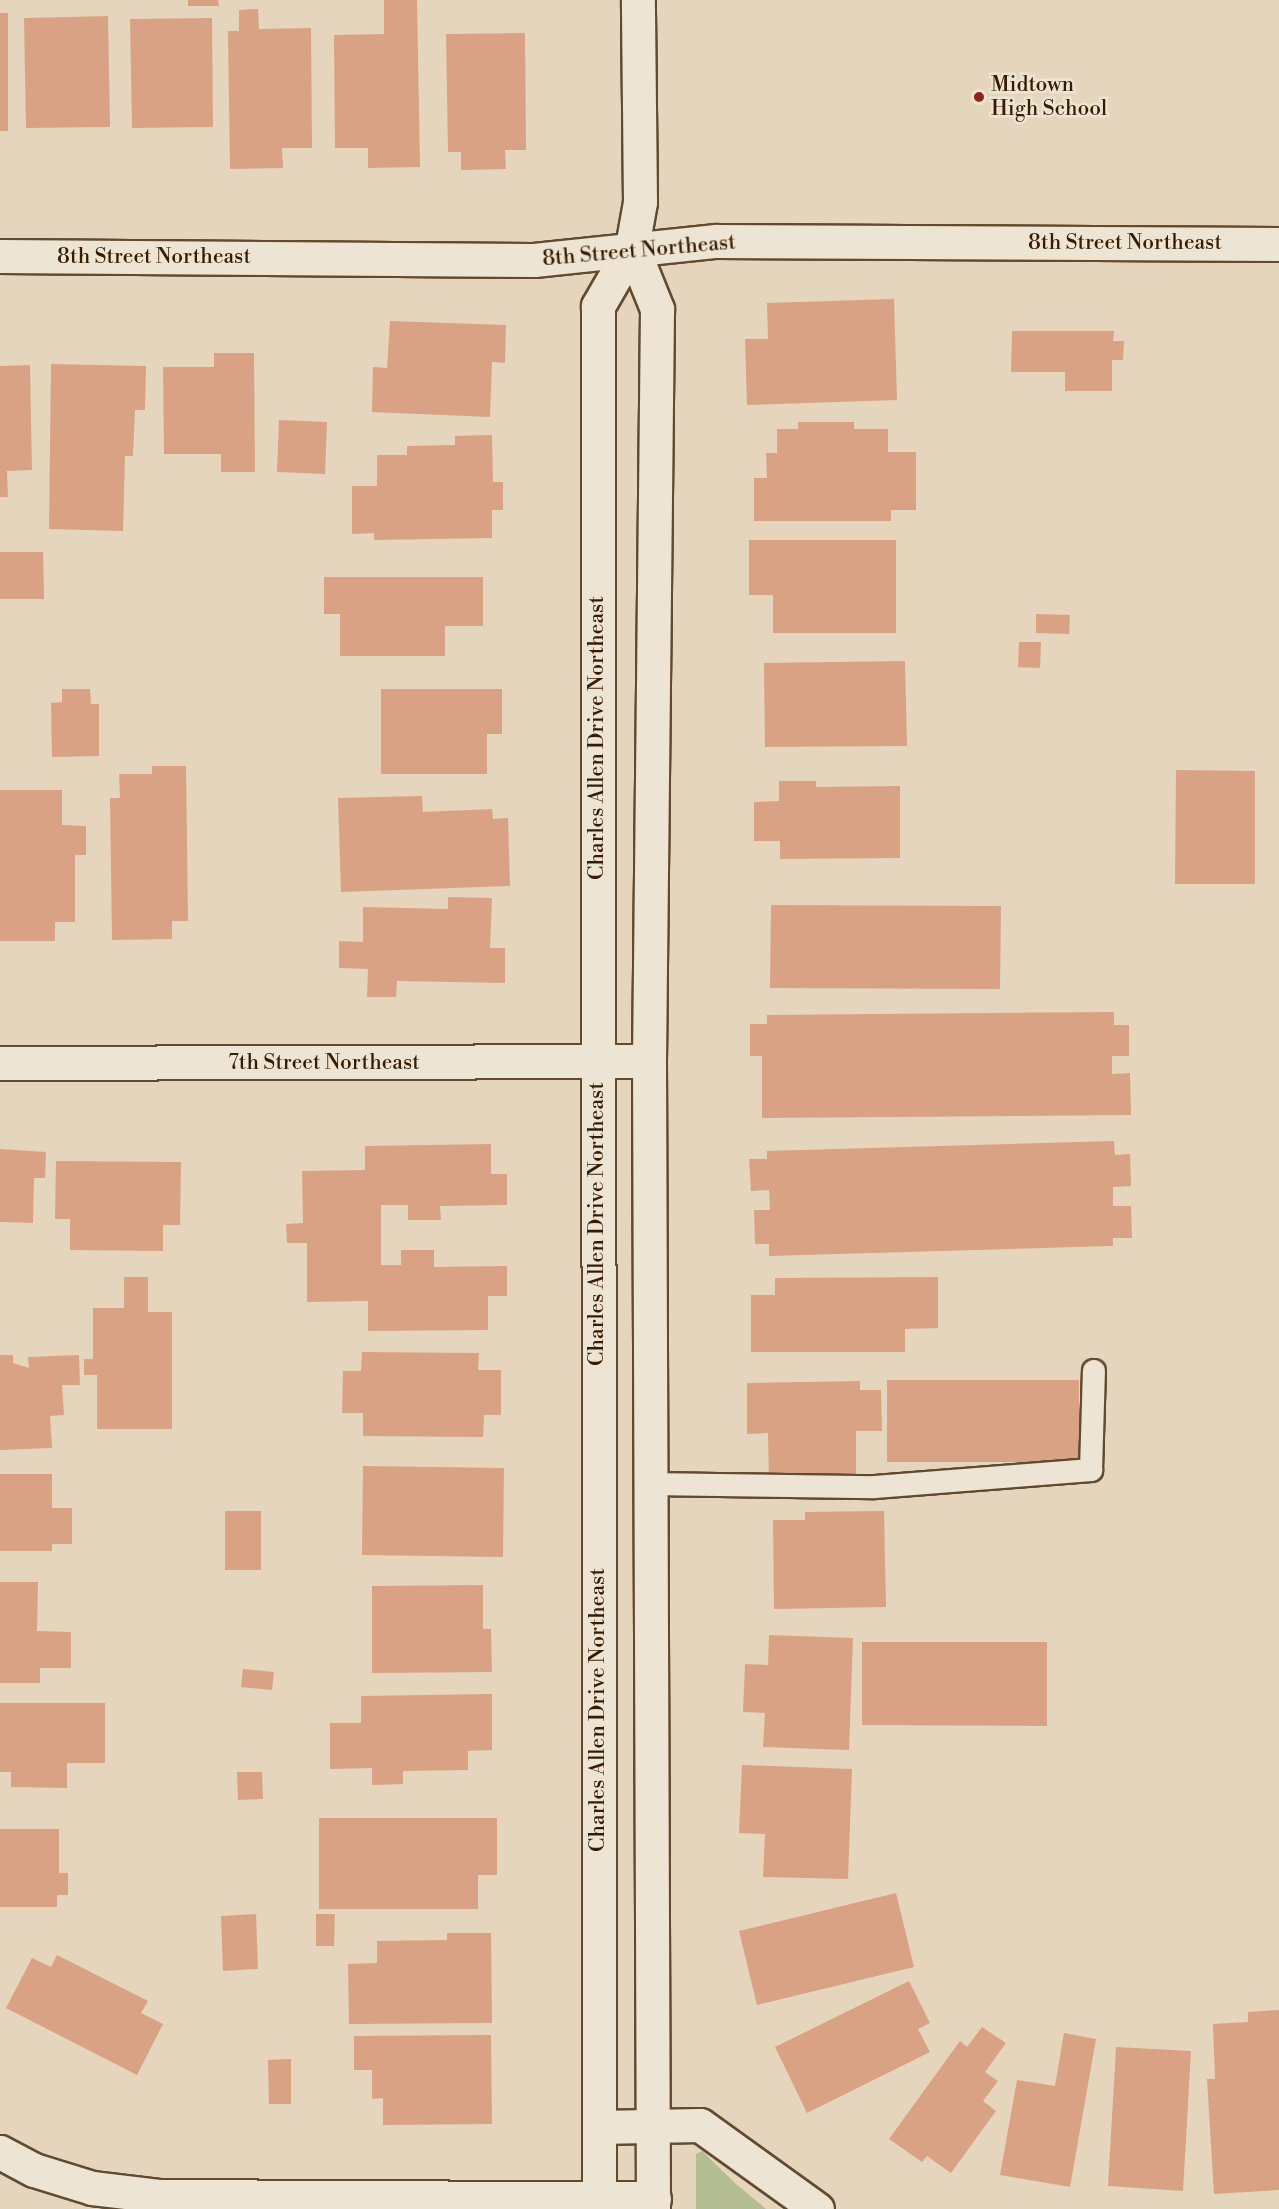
<!DOCTYPE html>
<style>
body{margin:0}
#map{position:relative;width:1279px;height:2209px;overflow:hidden;background:#e4d5bc;font-family:"Libre Bodoni",serif}
div>[style]{position:absolute}
.green>*{inset:0;background:#b4bd91}
.building>*{inset:0;background:#daa284}
.roads{filter:drop-shadow(2px 0 #624a30) drop-shadow(-2px 0 #624a30) drop-shadow(0 2px #624a30) drop-shadow(0 -2px #624a30)}
.service>*{height:22px;margin:-11px;padding:0 11px;transform-origin:11px;border-radius:11px;background:#ede4d3}
.minor>*{height:33px;margin:-16.5px;padding:0 16.5px;transform-origin:16.5px;border-radius:16.5px;background:#ede4d3}
.tertiary>*{height:33px;margin:-16.5px;padding:0 16.5px;transform-origin:16.5px;border-radius:16.5px;background:#ede4d3}
.dots>*{width:16px;height:16px;translate:-50% -50%;box-sizing:border-box;border:3px solid #ede4d3;border-radius:50%}
span{translate:-50% -50%;white-space:nowrap;text-align:center;line-height:1.15;-webkit-text-stroke:5px #ede4d3;paint-order:stroke}
.poi-label{font-size:21px;color:#371c02}
.left{translate:0 -50%;text-align:left}
.street-label{font-size:21px;color:#371c02}
</style>
<div id="map">
<div class="green">
<i style="clip-path:polygon(702px 2151px,736px 2184px,766px 2209px,696px 2209px,696px 2154px)"></i>
</div>
<div class="building">
<i style="clip-path:polygon(188px 0,218px 0,219px 6px,188px 6px)"></i>
<i style="clip-path:polygon(384px 0,417px 0,420px 167px,368px 168px,368px 148px,335px 148px,334px 35px,384px 34px)"></i>
<i style="clip-path:polygon(258px 9px,259px 29px,311px 28px,312px 148px,282px 148px,283px 168px,230px 169px,228px 31px,239px 31px,239px 10px)"></i>
<i style="clip-path:polygon(0 13px,8px 13px,8px 131px,0 131px)"></i>
<i style="clip-path:polygon(108px 16px,110px 127px,26px 128px,24px 18px)"></i>
<i style="clip-path:polygon(212px 18px,213px 127px,132px 128px,130px 19px)"></i>
<i style="clip-path:polygon(525px 33px,526px 150px,505px 150px,506px 169px,461px 170px,461px 152px,448px 152px,446px 34px)"></i>
<i style="clip-path:polygon(894px 299px,897px 400px,747px 405px,745px 339px,768px 339px,767px 303px)"></i>
<i style="clip-path:polygon(390px 321px,506px 325px,505px 363px,492px 362px,490px 417px,372px 412px,373px 367px,387px 368px)"></i>
<i style="clip-path:polygon(1012px 331px,1114px 331px,1113px 341px,1124px 341px,1123px 360px,1112px 360px,1112px 391px,1065px 391px,1065px 372px,1011px 372px)"></i>
<i style="clip-path:polygon(214px 353px,254px 353px,255px 472px,221px 472px,221px 454px,164px 454px,163px 367px,214px 367px)"></i>
<i style="clip-path:polygon(51px 364px,146px 366px,145px 410px,135px 410px,133px 456px,125px 456px,123px 531px,49px 529px)"></i>
<i style="clip-path:polygon(30px 365px,32px 470px,7px 471px,8px 497px,0 497px,0 366px)"></i>
<i style="clip-path:polygon(279px 420px,327px 422px,325px 474px,277px 472px)"></i>
<i style="clip-path:polygon(798px 422px,854px 422px,854px 429px,888px 429px,888px 452px,916px 452px,916px 510px,891px 510px,891px 521px,754px 521px,754px 478px,767px 478px,766px 453px,777px 453px,777px 429px,798px 429px)"></i>
<i style="clip-path:polygon(492px 435px,493px 482px,503px 482px,503px 510px,492px 510px,492px 538px,374px 540px,374px 533px,352px 534px,352px 486px,377px 486px,377px 455px,407px 455px,407px 446px,455px 445px,455px 436px)"></i>
<i style="clip-path:polygon(749px 540px,896px 540px,896px 633px,773px 633px,773px 595px,749px 595px)"></i>
<i style="clip-path:polygon(0 552px,43px 552px,44px 599px,0 599px)"></i>
<i style="clip-path:polygon(324px 577px,483px 577px,483px 626px,445px 626px,445px 656px,340px 656px,340px 614px,324px 614px)"></i>
<i style="clip-path:polygon(1036px 614px,1070px 615px,1069px 634px,1036px 633px)"></i>
<i style="clip-path:polygon(1019px 642px,1041px 642px,1040px 668px,1018px 667px)"></i>
<i style="clip-path:polygon(905px 661px,907px 746px,765px 747px,764px 663px)"></i>
<i style="clip-path:polygon(62px 689px,90px 689px,91px 704px,99px 704px,99px 756px,52px 757px,51px 703px,62px 702px)"></i>
<i style="clip-path:polygon(381px 689px,502px 689px,502px 734px,487px 734px,487px 774px,381px 774px)"></i>
<i style="clip-path:polygon(152px 766px,186px 766px,188px 921px,172px 921px,172px 939px,112px 940px,110px 798px,120px 798px,119px 774px,152px 774px)"></i>
<i style="clip-path:polygon(1176px 770px,1255px 771px,1255px 884px,1175px 884px)"></i>
<i style="clip-path:polygon(779px 781px,816px 781px,816px 787px,900px 786px,900px 858px,780px 859px,780px 841px,754px 841px,754px 802px,779px 801px)"></i>
<i style="clip-path:polygon(0 790px,62px 790px,62px 825px,86px 826px,86px 855px,75px 855px,75px 922px,55px 922px,55px 941px,0 941px)"></i>
<i style="clip-path:polygon(422px 796px,423px 812px,492px 809px,493px 819px,508px 818px,510px 886px,341px 892px,338px 798px)"></i>
<i style="clip-path:polygon(448px 897px,492px 898px,490px 948px,505px 948px,505px 983px,397px 981px,396px 997px,367px 997px,368px 969px,339px 968px,339px 941px,363px 942px,363px 907px,448px 909px)"></i>
<i style="clip-path:polygon(771px 905px,1001px 906px,1000px 989px,770px 988px)"></i>
<i style="clip-path:polygon(1114px 1012px,1114px 1025px,1129px 1025px,1129px 1056px,1112px 1056px,1112px 1074px,1130px 1073px,1131px 1115px,762px 1118px,762px 1056px,750px 1056px,750px 1024px,767px 1024px,767px 1015px)"></i>
<i style="clip-path:polygon(1114px 1141px,1115px 1155px,1130px 1154px,1131px 1186px,1113px 1187px,1113px 1206px,1131px 1206px,1132px 1238px,1113px 1238px,1113px 1246px,769px 1256px,769px 1244px,755px 1244px,754px 1210px,770px 1210px,769px 1190px,751px 1191px,749px 1159px,767px 1159px,767px 1151px)"></i>
<i style="clip-path:polygon(491px 1144px,491px 1174px,507px 1174px,507px 1205px,440px 1206px,441px 1220px,408px 1220px,408px 1205px,381px 1205px,381px 1265px,401px 1265px,401px 1250px,434px 1250px,434px 1267px,507px 1266px,507px 1296px,488px 1296px,488px 1330px,368px 1331px,368px 1301px,307px 1302px,307px 1243px,287px 1243px,286px 1224px,303px 1223px,302px 1171px,365px 1170px,365px 1146px)"></i>
<i style="clip-path:polygon(0 1149px,46px 1152px,45px 1178px,34px 1178px,33px 1223px,0 1222px)"></i>
<i style="clip-path:polygon(56px 1161px,181px 1162px,180px 1225px,163px 1225px,163px 1251px,70px 1250px,70px 1219px,55px 1219px)"></i>
<i style="clip-path:polygon(124px 1277px,148px 1277px,148px 1312px,172px 1312px,172px 1429px,97px 1429px,97px 1375px,84px 1375px,84px 1359px,93px 1359px,93px 1308px,124px 1308px)"></i>
<i style="clip-path:polygon(938px 1277px,938px 1328px,905px 1329px,905px 1352px,751px 1352px,751px 1295px,775px 1295px,775px 1278px)"></i>
<i style="clip-path:polygon(362px 1352px,479px 1353px,478px 1370px,501px 1370px,501px 1415px,484px 1415px,483px 1437px,363px 1436px,363px 1413px,342px 1413px,343px 1371px,361px 1371px)"></i>
<i style="clip-path:polygon(0 1355px,13px 1355px,13px 1363px,29px 1368px,28px 1357px,79px 1355px,80px 1385px,62px 1385px,64px 1415px,50px 1416px,52px 1448px,0 1450px)"></i>
<i style="clip-path:polygon(887px 1380px,1079px 1380px,1079px 1462px,887px 1462px)"></i>
<i style="clip-path:polygon(860px 1381px,860px 1390px,881px 1390px,882px 1431px,856px 1431px,856px 1481px,769px 1482px,768px 1433px,747px 1434px,747px 1383px)"></i>
<i style="clip-path:polygon(363px 1466px,504px 1468px,503px 1557px,362px 1555px)"></i>
<i style="clip-path:polygon(0 1474px,52px 1474px,52px 1508px,72px 1508px,72px 1544px,52px 1544px,52px 1551px,0 1551px)"></i>
<i style="clip-path:polygon(225px 1511px,261px 1511px,261px 1570px,225px 1570px)"></i>
<i style="clip-path:polygon(884px 1511px,886px 1607px,774px 1609px,773px 1520px,805px 1520px,805px 1512px)"></i>
<i style="clip-path:polygon(0 1582px,38px 1582px,37px 1631px,71px 1632px,71px 1668px,40px 1668px,40px 1683px,0 1683px)"></i>
<i style="clip-path:polygon(483px 1585px,483px 1629px,491px 1629px,492px 1672px,372px 1673px,372px 1586px)"></i>
<i style="clip-path:polygon(769px 1635px,853px 1638px,849px 1750px,763px 1747px,765px 1713px,743px 1712px,745px 1664px,768px 1665px)"></i>
<i style="clip-path:polygon(862px 1642px,1047px 1642px,1047px 1726px,862px 1725px)"></i>
<i style="clip-path:polygon(243px 1669px,274px 1672px,272px 1690px,241px 1687px)"></i>
<i style="clip-path:polygon(492px 1694px,492px 1750px,468px 1751px,468px 1770px,403px 1771px,403px 1784px,372px 1785px,372px 1768px,330px 1769px,330px 1723px,361px 1723px,361px 1696px)"></i>
<i style="clip-path:polygon(0 1703px,105px 1703px,105px 1763px,67px 1763px,67px 1788px,11px 1787px,11px 1772px,0 1772px)"></i>
<i style="clip-path:polygon(742px 1765px,852px 1769px,848px 1879px,763px 1877px,765px 1834px,739px 1833px)"></i>
<i style="clip-path:polygon(237px 1772px,262px 1772px,263px 1799px,238px 1800px)"></i>
<i style="clip-path:polygon(319px 1818px,497px 1818px,497px 1875px,478px 1875px,478px 1909px,319px 1909px)"></i>
<i style="clip-path:polygon(0 1829px,59px 1829px,59px 1873px,68px 1873px,68px 1895px,57px 1895px,57px 1907px,0 1907px)"></i>
<i style="clip-path:polygon(896px 1893px,914px 1967px,757px 2005px,739px 1931px)"></i>
<i style="clip-path:polygon(256px 1914px,258px 1969px,223px 1971px,221px 1916px)"></i>
<i style="clip-path:polygon(316px 1914px,335px 1914px,334px 1946px,316px 1946px)"></i>
<i style="clip-path:polygon(447px 1933px,491px 1933px,492px 2023px,349px 2024px,348px 1964px,377px 1963px,377px 1941px,447px 1940px)"></i>
<i style="clip-path:polygon(57px 1955px,148px 2001px,141px 2013px,163px 2024px,137px 2075px,6px 2008px,32px 1958px,51px 1967px)"></i>
<i style="clip-path:polygon(909px 1981px,930px 2023px,918px 2029px,930px 2052px,807px 2113px,775px 2047px)"></i>
<i style="clip-path:polygon(1279px 2010px,1279px 2190px,1214px 2194px,1207px 2079px,1215px 2079px,1213px 2024px,1248px 2022px,1248px 2012px)"></i>
<i style="clip-path:polygon(982px 2027px,1006px 2043px,985px 2072px,998px 2081px,983px 2101px,996px 2111px,951px 2173px,927px 2156px,922px 2162px,889px 2139px,960px 2041px,967px 2047px)"></i>
<i style="clip-path:polygon(1064px 2033px,1096px 2039px,1070px 2187px,1000px 2175px,1017px 2080px,1055px 2086px)"></i>
<i style="clip-path:polygon(491px 2035px,492px 2124px,383px 2125px,383px 2098px,372px 2099px,372px 2070px,354px 2070px,354px 2036px)"></i>
<i style="clip-path:polygon(1116px 2047px,1191px 2051px,1183px 2191px,1108px 2186px)"></i>
<i style="clip-path:polygon(291px 2059px,291px 2104px,269px 2104px,268px 2060px)"></i>
</div>
<div class="roads">
<div class="service">
<i style="left:649px;top:1484px;width:226px;rotate:0.8deg"></i>
<i style="left:875px;top:1487px;width:217px;rotate:-4.5deg"></i>
<i style="left:1091px;top:1470px;width:99px;rotate:-88.3deg"></i>
</div>
<div class="minor">
<i style="left:632px;top:247px;width:46px;rotate:-79.9deg"></i>
<i style="left:640px;top:202px;width:202px;rotate:-90.6deg"></i>
<i style="left:0;top:256px;width:534px;rotate:0.43deg"></i>
<i style="left:534px;top:260px;width:183px;rotate:-6deg"></i>
<i style="left:716px;top:241px;width:563px;rotate:0.31deg"></i>
<i style="left:0;top:1063px;width:649px;rotate:-0.18deg"></i>
<i style="left:599px;top:2127px;width:101px;rotate:-1.1deg"></i>
<i style="left:700px;top:2125px;width:144px;rotate:35.7deg"></i>
<i style="left:0;top:2152px;width:38px;rotate:28deg"></i>
<i style="left:34px;top:2170px;width:61px;rotate:17.2deg"></i>
<i style="left:92px;top:2188px;width:67px;rotate:6.8deg"></i>
<i style="left:159px;top:2196px;width:495px;rotate:0.3deg"></i>
</div>
<div class="tertiary">
<i style="left:632px;top:247px;width:67px;rotate:68deg"></i>
<i style="left:657px;top:309px;width:752px;rotate:90.61deg"></i>
<i style="left:649px;top:1061px;width:1148px;rotate:89.8deg"></i>
<i style="left:599px;top:2209px;width:1903px;rotate:-90.03deg"></i>
<i style="left:598px;top:306px;width:68px;rotate:-60deg"></i>
</div>
</div>
<div class="dots">
<i style="left:979px;top:97px;background:#8f2418"></i>
</div>
<div class="poi-label">
<span class="left" style="left:991px;top:97px">Midtown<br>High School</span>
</div>
<div class="street-label">
<span style="left:1125px;top:243px">8th Street Northeast</span>
<span style="left:639px;top:251px;rotate:-5deg">8th Street Northeast</span>
<span style="left:154px;top:257px">8th Street Northeast</span>
<span style="left:597px;top:738px;rotate:-90deg">Charles Allen Drive Northeast</span>
<span style="left:324px;top:1063px">7th Street Northeast</span>
<span style="left:597px;top:1224px;rotate:-90deg">Charles Allen Drive Northeast</span>
<span style="left:598px;top:1710px;rotate:-90deg">Charles Allen Drive Northeast</span>
</div>
</div>
